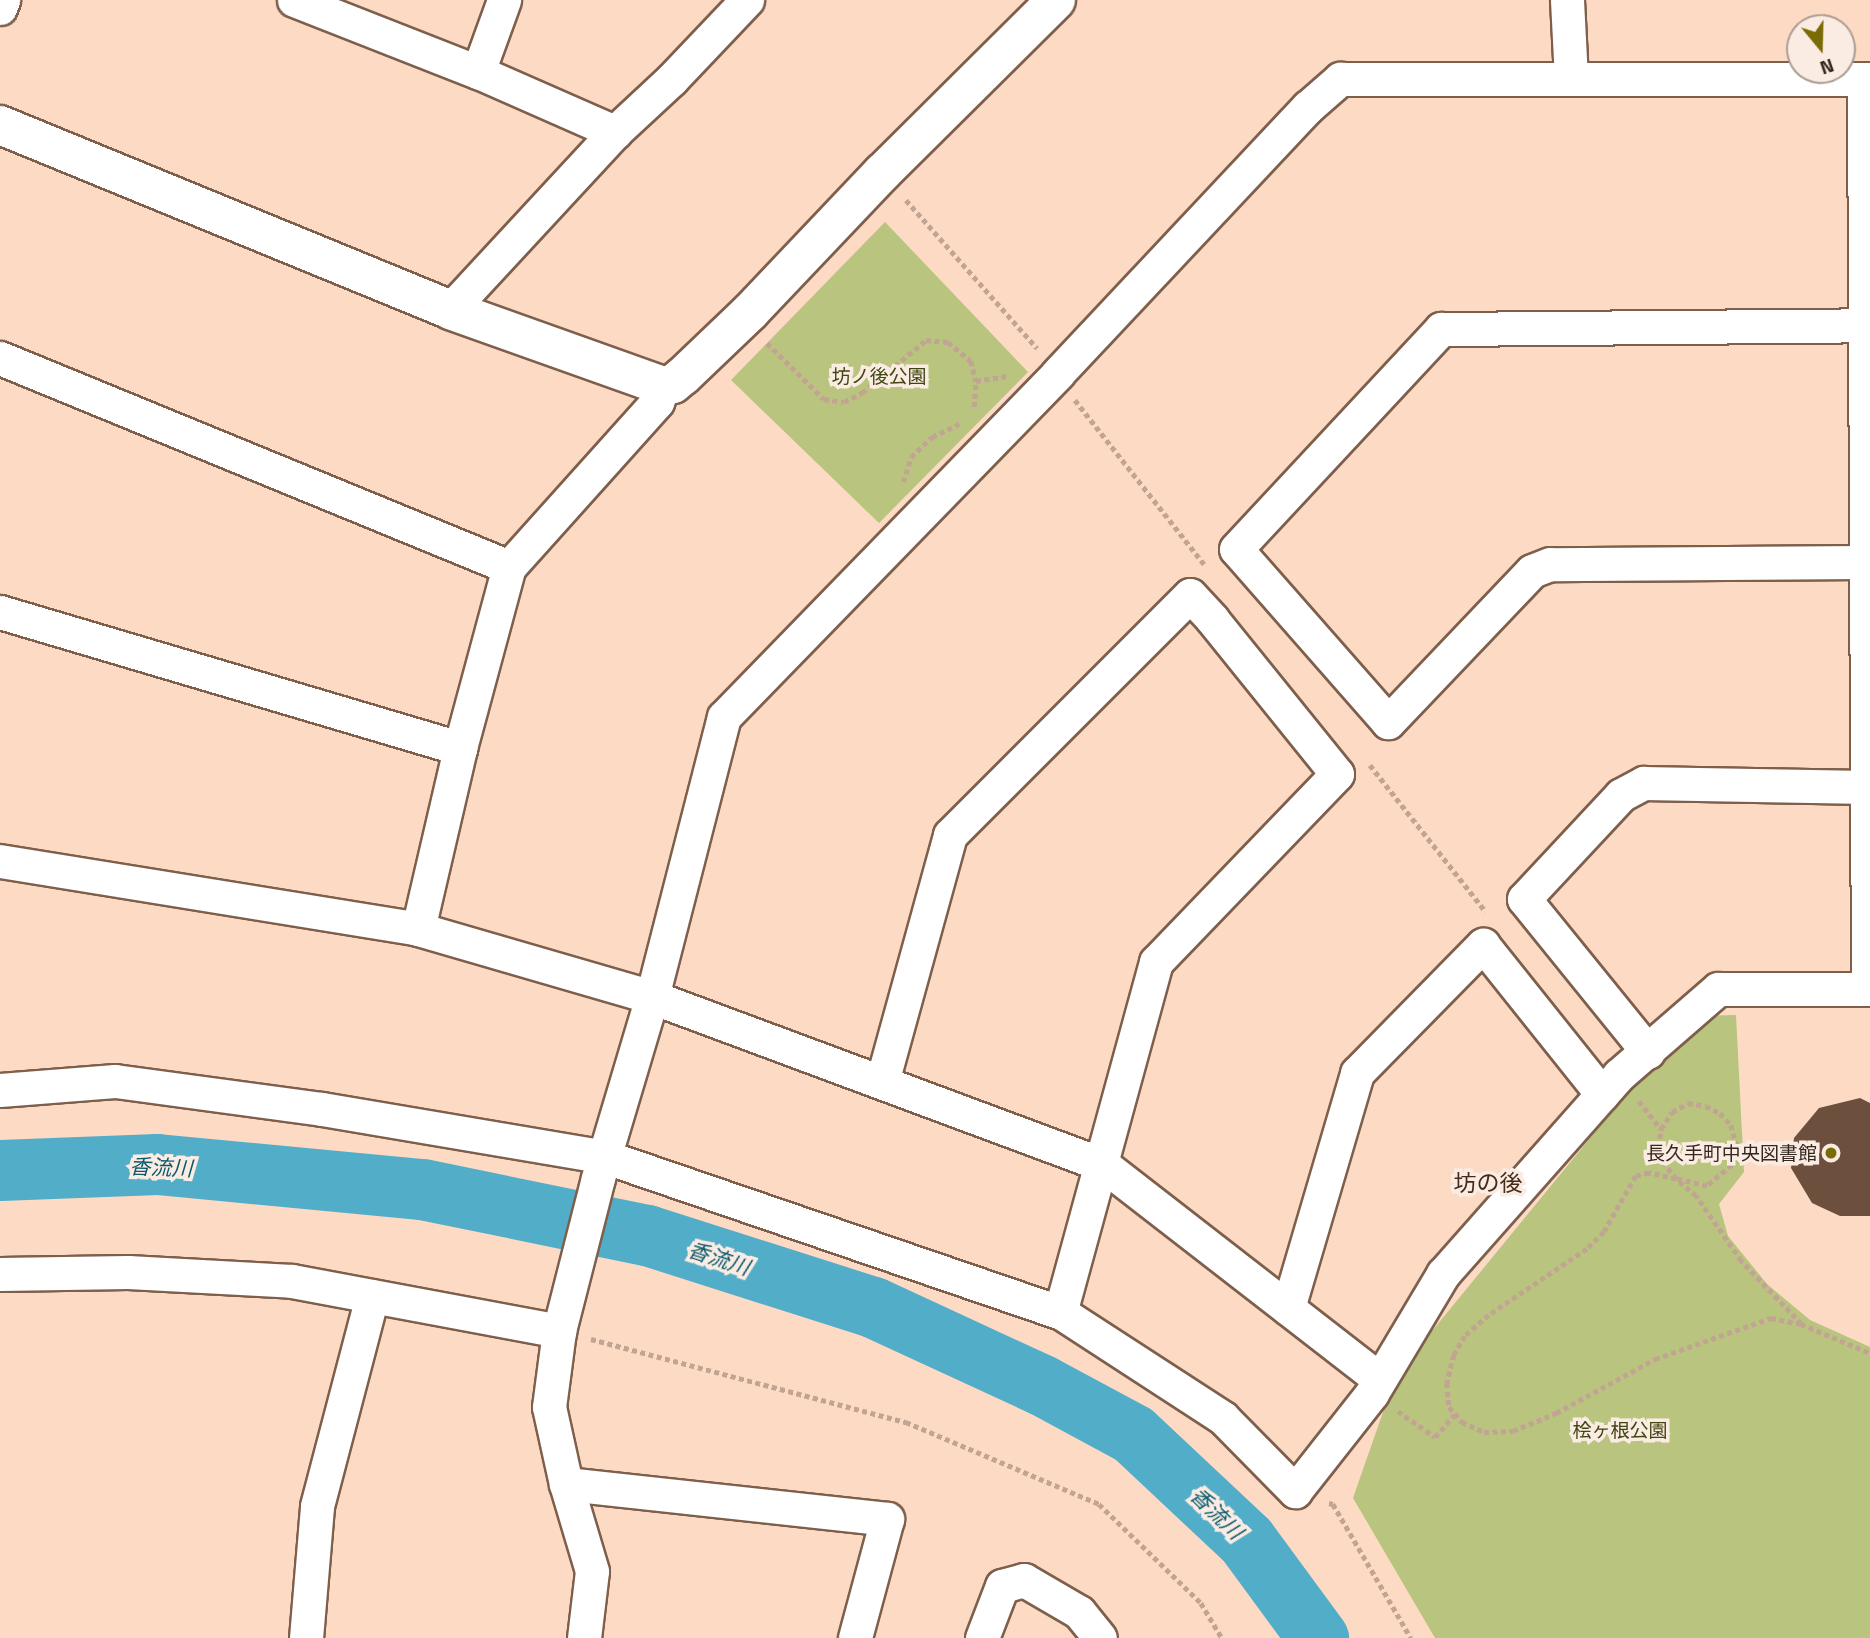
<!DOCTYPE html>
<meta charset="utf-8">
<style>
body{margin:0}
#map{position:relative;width:1870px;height:1638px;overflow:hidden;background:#fddac4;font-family:"Titillium Web","Noto Sans JP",sans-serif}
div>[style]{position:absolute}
.green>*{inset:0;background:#b9c47f}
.river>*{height:61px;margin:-30.5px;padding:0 30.5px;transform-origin:30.5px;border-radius:30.5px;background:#52adc8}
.building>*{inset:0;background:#6c4f3c}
.path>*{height:4.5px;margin-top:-2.25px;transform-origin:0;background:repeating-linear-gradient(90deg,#c1a492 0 5px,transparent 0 8.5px)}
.roads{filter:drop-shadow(2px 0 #7d5f4c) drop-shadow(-2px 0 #7d5f4c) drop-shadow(0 2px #7d5f4c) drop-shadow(0 -2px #7d5f4c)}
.minor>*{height:33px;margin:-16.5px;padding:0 16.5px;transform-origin:16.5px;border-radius:16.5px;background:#fff}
.tertiary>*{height:38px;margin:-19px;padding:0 19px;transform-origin:19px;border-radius:19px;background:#fff}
.dots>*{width:19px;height:19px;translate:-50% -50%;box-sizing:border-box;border:4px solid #faece3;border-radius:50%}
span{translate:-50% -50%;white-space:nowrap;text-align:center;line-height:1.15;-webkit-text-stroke:7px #faece3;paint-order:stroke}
.park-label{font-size:19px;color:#404611}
.poi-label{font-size:19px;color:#35271f}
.right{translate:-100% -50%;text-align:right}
.water-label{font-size:21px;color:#0b596c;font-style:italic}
.quarter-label{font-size:23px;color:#462b1a}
.north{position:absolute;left:1786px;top:14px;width:70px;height:70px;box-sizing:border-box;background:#faece3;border:2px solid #ab9d95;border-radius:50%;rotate:161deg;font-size:19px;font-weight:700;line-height:28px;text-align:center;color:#35271f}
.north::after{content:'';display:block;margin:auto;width:24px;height:32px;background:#7a6b05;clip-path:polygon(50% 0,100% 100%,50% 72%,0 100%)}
</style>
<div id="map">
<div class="green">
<i style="clip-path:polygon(885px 222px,1028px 372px,879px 523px,731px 380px)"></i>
<i style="clip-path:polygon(1736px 1015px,1744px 1172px,1719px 1204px,1728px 1236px,1767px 1284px,1810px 1320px,1870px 1347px,1870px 1638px,1435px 1638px,1353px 1498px,1396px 1375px,1690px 1016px)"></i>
</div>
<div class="river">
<i style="left:0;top:1170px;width:157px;rotate:-2.2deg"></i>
<i style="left:157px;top:1164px;width:266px;rotate:5.4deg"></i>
<i style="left:422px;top:1189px;width:230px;rotate:11.6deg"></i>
<i style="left:647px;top:1235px;width:237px;rotate:17.7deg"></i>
<i style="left:873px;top:1307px;width:186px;rotate:24.8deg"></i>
<i style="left:1042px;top:1385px;width:103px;rotate:28.3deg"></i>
<i style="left:1133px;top:1434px;width:155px;rotate:43.2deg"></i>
<i style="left:1246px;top:1540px;width:122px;rotate:53.7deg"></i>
</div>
<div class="building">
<i style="clip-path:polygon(1860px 1098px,1870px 1103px,1870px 1216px,1840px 1216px,1812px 1203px,1791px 1168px,1794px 1138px,1819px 1108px)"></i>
</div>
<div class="path">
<i style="left:906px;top:200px;width:198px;rotate:48.5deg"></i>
<i style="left:767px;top:343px;width:80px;rotate:44.5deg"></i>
<i style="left:824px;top:399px;width:20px;rotate:9deg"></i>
<i style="left:844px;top:402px;width:20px;rotate:-27deg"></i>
<i style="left:862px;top:393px;width:83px;rotate:-39.6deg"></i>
<i style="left:926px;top:340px;width:22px;rotate:5deg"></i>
<i style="left:948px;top:342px;width:30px;rotate:40deg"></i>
<i style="left:971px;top:361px;width:21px;rotate:76deg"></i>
<i style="left:976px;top:381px;width:33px;rotate:-9deg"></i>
<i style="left:1075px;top:400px;width:209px;rotate:51.8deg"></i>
<i style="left:974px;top:407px;width:26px;rotate:-86deg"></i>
<i style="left:903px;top:482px;width:26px;rotate:-72deg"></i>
<i style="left:911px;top:457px;width:29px;rotate:-44deg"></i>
<i style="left:932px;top:437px;width:30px;rotate:-26deg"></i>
<i style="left:1370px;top:765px;width:187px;rotate:51.7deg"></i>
<i style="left:1639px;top:1101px;width:36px;rotate:52deg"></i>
<i style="left:1688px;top:1103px;width:18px;rotate:9deg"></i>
<i style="left:1706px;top:1106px;width:16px;rotate:27deg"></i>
<i style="left:1720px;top:1113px;width:16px;rotate:47deg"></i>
<i style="left:1731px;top:1125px;width:20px;rotate:75deg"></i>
<i style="left:1736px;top:1144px;width:21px;rotate:101deg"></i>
<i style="left:1732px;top:1165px;width:33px;rotate:140deg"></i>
<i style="left:1707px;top:1186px;width:32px;rotate:-167deg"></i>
<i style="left:1676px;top:1179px;width:18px;rotate:-128deg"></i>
<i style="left:1665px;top:1165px;width:19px;rotate:-111deg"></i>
<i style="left:1658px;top:1147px;width:18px;rotate:-81deg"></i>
<i style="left:1661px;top:1129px;width:20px;rotate:-57deg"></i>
<i style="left:1672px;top:1112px;width:18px;rotate:-29deg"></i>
<i style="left:1801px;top:1324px;width:87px;rotate:-133.6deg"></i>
<i style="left:1741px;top:1261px;width:79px;rotate:-124.7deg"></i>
<i style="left:1696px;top:1196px;width:26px;rotate:-140deg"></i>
<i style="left:1676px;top:1179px;width:28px;rotate:-167deg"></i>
<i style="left:1649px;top:1173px;width:13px;rotate:167deg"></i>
<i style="left:1636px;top:1176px;width:64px;rotate:119.7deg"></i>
<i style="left:1604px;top:1232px;width:24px;rotate:135deg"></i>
<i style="left:1587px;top:1249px;width:118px;rotate:146deg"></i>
<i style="left:1489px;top:1315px;width:32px;rotate:139deg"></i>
<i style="left:1465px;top:1336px;width:22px;rotate:120deg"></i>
<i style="left:1454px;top:1355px;width:29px;rotate:104deg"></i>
<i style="left:1447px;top:1383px;width:24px;rotate:85deg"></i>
<i style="left:1449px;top:1407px;width:20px;rotate:49deg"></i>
<i style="left:1462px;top:1422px;width:24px;rotate:24deg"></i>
<i style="left:1484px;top:1432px;width:29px;rotate:-2deg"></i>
<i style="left:1513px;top:1431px;width:47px;rotate:-22.7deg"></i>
<i style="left:1556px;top:1413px;width:113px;rotate:-28.6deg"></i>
<i style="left:1655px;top:1359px;width:123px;rotate:-19.5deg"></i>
<i style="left:1771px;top:1318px;width:31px;rotate:11deg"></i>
<i style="left:1801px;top:1324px;width:75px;rotate:22.8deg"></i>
<i style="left:591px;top:1339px;width:326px;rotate:14.8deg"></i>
<i style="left:906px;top:1422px;width:210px;rotate:23deg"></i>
<i style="left:1099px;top:1504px;width:142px;rotate:44.1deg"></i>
<i style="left:1201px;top:1603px;width:41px;rotate:59deg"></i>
<i style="left:1398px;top:1411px;width:45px;rotate:35.1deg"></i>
<i style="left:1435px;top:1437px;width:30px;rotate:-49deg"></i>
<i style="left:1329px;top:1503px;width:4px;rotate:14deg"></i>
<i style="left:1333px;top:1504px;width:155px;rotate:59.8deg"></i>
</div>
<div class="roads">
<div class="minor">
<i style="left:294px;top:0;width:198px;rotate:21.4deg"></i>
<i style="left:478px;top:72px;width:150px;rotate:23.7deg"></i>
<i style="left:1567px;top:0;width:78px;rotate:87.1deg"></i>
<i style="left:0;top:8px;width:9px;rotate:-69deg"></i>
<i style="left:478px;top:72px;width:77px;rotate:-70.1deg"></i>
<i style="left:1864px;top:79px;width:910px;rotate:89.75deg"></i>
<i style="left:450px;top:310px;width:243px;rotate:-47.2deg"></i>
<i style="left:615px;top:132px;width:78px;rotate:-42.9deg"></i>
<i style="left:672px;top:79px;width:109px;rotate:-46.5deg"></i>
<i style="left:0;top:358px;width:550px;rotate:22.32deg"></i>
<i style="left:1864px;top:562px;width:314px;rotate:179.6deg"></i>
<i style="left:1550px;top:564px;width:19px;rotate:159deg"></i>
<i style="left:1532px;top:571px;width:209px;rotate:133.6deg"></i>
<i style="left:1388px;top:722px;width:230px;rotate:-131.3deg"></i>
<i style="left:1236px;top:549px;width:301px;rotate:-47deg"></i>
<i style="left:1441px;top:329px;width:424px;rotate:-0.5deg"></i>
<i style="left:0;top:612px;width:480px;rotate:16.5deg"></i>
<i style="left:0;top:861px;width:423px;rotate:9.2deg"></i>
<i style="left:418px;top:929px;width:244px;rotate:16.2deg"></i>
<i style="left:652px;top:997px;width:480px;rotate:20.4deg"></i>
<i style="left:1102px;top:1164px;width:351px;rotate:37.8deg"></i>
<i style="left:418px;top:929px;width:186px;rotate:-76.9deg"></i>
<i style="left:460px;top:748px;width:188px;rotate:-74.9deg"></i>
<i style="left:509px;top:567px;width:222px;rotate:-48.1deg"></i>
<i style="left:657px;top:402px;width:17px;rotate:-69deg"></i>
<i style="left:1648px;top:1052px;width:197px;rotate:-129deg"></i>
<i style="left:1524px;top:899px;width:142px;rotate:-47deg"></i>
<i style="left:1621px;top:795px;width:26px;rotate:-28deg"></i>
<i style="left:1644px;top:783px;width:221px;rotate:1deg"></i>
<i style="left:882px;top:1082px;width:256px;rotate:-74.6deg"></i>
<i style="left:950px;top:835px;width:339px;rotate:-45deg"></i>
<i style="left:1190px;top:595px;width:33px;rotate:47deg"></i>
<i style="left:1212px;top:619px;width:199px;rotate:51.1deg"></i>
<i style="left:1337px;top:774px;width:261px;rotate:133.9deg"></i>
<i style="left:1156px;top:962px;width:363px;rotate:105.3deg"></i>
<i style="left:0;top:1090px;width:115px;rotate:-4.5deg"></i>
<i style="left:115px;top:1081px;width:209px;rotate:7.7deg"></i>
<i style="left:322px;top:1109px;width:288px;rotate:9.6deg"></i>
<i style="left:606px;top:1157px;width:480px;rotate:18.9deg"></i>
<i style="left:1060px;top:1312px;width:194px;rotate:33deg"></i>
<i style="left:1223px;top:1418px;width:103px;rotate:45.4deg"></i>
<i style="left:1295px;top:1491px;width:125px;rotate:-51.8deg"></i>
<i style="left:1372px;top:1393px;width:139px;rotate:-59.2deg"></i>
<i style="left:1443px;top:1274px;width:266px;rotate:-48.5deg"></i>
<i style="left:1619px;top:1075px;width:131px;rotate:-41deg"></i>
<i style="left:1718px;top:989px;width:152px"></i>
<i style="left:0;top:1274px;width:128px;rotate:-0.9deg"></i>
<i style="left:128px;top:1272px;width:164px;rotate:3.1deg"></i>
<i style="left:292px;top:1281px;width:272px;rotate:10.6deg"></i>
<i style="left:1288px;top:1308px;width:245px;rotate:-73.6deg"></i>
<i style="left:1357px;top:1073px;width:180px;rotate:-45.5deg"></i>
<i style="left:1483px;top:945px;width:191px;rotate:51.4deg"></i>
<i style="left:566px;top:1484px;width:323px;rotate:6.2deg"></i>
<i style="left:887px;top:1519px;width:123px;rotate:105.1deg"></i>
<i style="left:306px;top:1638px;width:132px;rotate:-85.2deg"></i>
<i style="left:317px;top:1506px;width:217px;rotate:-75.3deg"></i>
<i style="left:584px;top:1638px;width:67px;rotate:-83.2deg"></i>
<i style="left:592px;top:1571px;width:91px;rotate:-106.6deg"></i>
<i style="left:566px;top:1484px;width:79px;rotate:-102.4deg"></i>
<i style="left:549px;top:1407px;width:77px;rotate:-82.5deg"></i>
<i style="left:559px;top:1331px;width:158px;rotate:-75.7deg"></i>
<i style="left:598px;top:1178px;width:189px;rotate:-73.4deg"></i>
<i style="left:652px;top:997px;width:289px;rotate:-75.6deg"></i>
<i style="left:724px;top:717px;width:479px;rotate:-45.8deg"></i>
<i style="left:1058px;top:373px;width:365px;rotate:-46.8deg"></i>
<i style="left:1308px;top:107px;width:43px;rotate:-41.2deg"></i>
<i style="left:1340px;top:79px;width:530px"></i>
<i style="left:982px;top:1638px;width:56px;rotate:-69deg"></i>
<i style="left:1002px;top:1586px;width:23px;rotate:-15deg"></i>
<i style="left:1024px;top:1580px;width:64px;rotate:30.2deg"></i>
<i style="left:1079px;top:1612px;width:33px;rotate:51deg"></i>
</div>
<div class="tertiary">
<i style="left:0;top:125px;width:487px;rotate:22.3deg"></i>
<i style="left:450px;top:310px;width:226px;rotate:19.6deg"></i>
<i style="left:663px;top:386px;width:10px;rotate:-11deg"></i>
<i style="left:673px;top:384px;width:13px;rotate:-39deg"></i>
<i style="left:683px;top:376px;width:93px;rotate:-43.7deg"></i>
<i style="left:750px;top:312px;width:192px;rotate:-46.5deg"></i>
<i style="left:882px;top:173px;width:245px;rotate:-44.8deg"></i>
</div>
</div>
<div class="dots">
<i style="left:1831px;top:1153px;background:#7a6b05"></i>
</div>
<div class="park-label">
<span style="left:879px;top:376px">坊ノ後公園</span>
<span style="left:1620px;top:1430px">桧ヶ根公園</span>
</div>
<div class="poi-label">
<span class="right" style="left:1817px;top:1153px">長久手町中央図書館</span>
</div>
<div class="water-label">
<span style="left:161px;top:1167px;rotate:2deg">香流川</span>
<span style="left:719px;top:1258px;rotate:18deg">香流川</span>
<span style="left:1217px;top:1513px;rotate:44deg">香流川</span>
</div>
<div class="quarter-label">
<span style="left:1488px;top:1183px">坊の後</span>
</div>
<div class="north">N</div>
</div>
